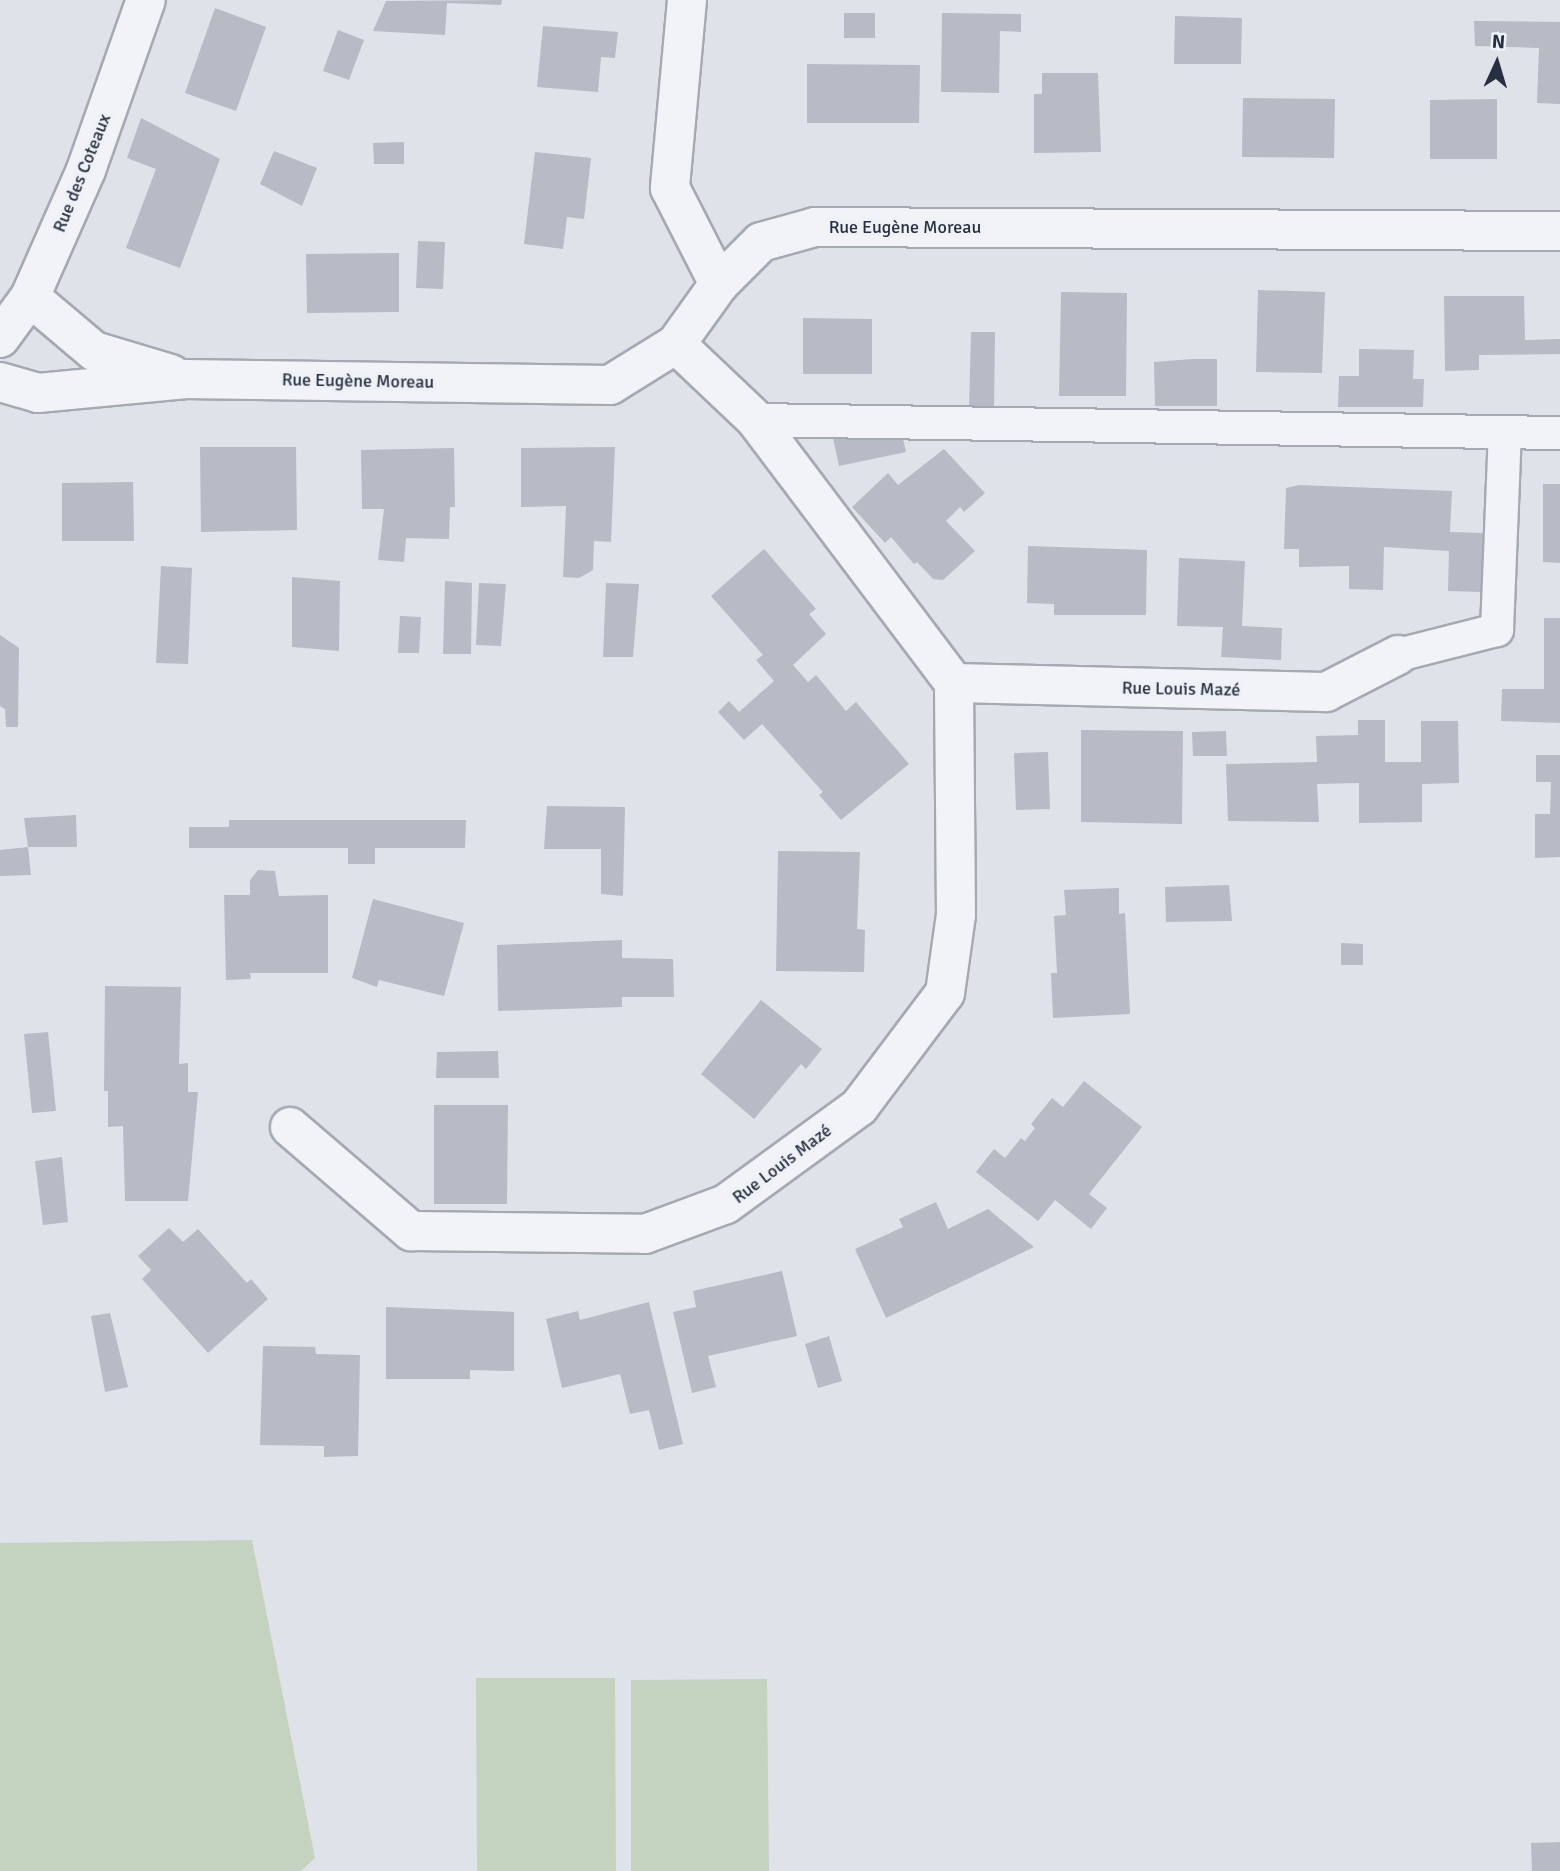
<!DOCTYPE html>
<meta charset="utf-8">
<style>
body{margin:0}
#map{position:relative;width:1560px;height:1871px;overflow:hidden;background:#dfe2e9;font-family:Signika,sans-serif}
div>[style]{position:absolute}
.green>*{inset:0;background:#c4d3c0}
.building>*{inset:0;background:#b6bbc6}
.roads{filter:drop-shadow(2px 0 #a4a9b3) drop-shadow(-2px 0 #a4a9b3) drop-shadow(0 2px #a4a9b3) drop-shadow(0 -2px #a4a9b3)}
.service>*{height:32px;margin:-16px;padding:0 16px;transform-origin:16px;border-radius:16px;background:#f2f3f7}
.minor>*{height:38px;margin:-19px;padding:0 19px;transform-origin:19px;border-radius:19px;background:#f2f3f7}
span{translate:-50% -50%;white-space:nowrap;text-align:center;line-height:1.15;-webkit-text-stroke:7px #eef1f6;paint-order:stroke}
.street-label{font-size:18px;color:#272f40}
.north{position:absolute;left:1462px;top:28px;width:70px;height:70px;-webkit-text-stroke:5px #eef1f6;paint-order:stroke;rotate:4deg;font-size:19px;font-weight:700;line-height:28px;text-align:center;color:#272f40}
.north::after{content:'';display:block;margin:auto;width:24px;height:32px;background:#272f40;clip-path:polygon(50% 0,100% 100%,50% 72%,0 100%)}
</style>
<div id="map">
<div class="green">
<i style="clip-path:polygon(252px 1540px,315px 1858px,301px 1871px,0 1871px,0 1543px)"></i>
<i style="clip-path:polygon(476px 1678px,615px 1678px,616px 1871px,477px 1871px)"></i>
<i style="clip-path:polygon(767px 1679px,769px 1871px,631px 1871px,631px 1680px)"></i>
</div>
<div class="building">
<i style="clip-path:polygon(502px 0,501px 5px,447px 3px,445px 35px,373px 31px,386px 1px)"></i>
<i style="clip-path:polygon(215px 8px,266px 27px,236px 111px,185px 93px)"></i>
<i style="clip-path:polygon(844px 13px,875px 13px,875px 38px,844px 38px)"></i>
<i style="clip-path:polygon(942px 13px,1021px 14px,1021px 32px,1000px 31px,999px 93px,941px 92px)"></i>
<i style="clip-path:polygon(1175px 16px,1242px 18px,1241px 64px,1174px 64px)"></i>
<i style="clip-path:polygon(1474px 21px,1560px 22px,1560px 104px,1537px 103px,1539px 48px,1475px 46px)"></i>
<i style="clip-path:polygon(543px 26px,618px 32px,615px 58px,601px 57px,598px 92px,537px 87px)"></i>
<i style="clip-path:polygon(338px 30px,364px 40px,349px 80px,323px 71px)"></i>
<i style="clip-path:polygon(807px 64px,920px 65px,919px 123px,807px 123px)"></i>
<i style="clip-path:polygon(1042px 73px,1098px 73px,1101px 152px,1034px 153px,1034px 94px,1042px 94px)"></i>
<i style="clip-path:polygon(1243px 98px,1335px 99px,1334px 158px,1242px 157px)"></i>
<i style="clip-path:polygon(1497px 99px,1497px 159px,1430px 159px,1430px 100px)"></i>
<i style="clip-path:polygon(141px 118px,220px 159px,180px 268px,126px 248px,156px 169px,127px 158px)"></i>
<i style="clip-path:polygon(404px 142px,404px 164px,374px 164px,373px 143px)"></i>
<i style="clip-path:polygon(274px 151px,317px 168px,302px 206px,260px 184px)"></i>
<i style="clip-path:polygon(535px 152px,591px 158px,584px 219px,567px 217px,563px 249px,524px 244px)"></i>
<i style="clip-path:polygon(418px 241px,445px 242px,443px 289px,416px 288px)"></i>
<i style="clip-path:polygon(399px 253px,399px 312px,307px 313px,306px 254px)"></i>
<i style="clip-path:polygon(1258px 290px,1325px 292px,1322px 373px,1256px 372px)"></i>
<i style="clip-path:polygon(1061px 292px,1127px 293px,1126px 396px,1059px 396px)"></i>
<i style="clip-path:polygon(1444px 296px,1524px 296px,1525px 340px,1560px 339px,1560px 354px,1479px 355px,1479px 370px,1445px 371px)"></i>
<i style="clip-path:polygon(803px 318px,872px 319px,872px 374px,803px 374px)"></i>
<i style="clip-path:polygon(971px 332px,995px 332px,994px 412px,969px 411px)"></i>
<i style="clip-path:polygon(1359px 349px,1414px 350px,1413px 379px,1424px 379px,1423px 407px,1338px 407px,1339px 376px,1359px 376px)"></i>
<i style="clip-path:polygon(1192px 359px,1217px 359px,1217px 406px,1155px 406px,1154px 362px)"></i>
<i style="clip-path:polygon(900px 425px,906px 452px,839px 466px,833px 438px)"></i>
<i style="clip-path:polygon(200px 447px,296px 447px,297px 530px,201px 532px)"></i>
<i style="clip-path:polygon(615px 447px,611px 542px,594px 541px,593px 570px,579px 578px,563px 577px,566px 506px,521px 507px,521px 448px)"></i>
<i style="clip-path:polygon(454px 448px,455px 507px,450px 507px,449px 539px,406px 538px,404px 562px,378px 560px,384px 509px,362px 509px,361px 450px)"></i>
<i style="clip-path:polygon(944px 449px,985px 493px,964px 512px,960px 507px,946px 521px,975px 551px,943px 580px,933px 579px,917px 562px,914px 564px,891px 537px,885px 543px,852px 507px,888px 473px,898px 485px)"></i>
<i style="clip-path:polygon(133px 482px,134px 541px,62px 541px,62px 483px)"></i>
<i style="clip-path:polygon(1543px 484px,1560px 484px,1560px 563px,1543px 562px)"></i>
<i style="clip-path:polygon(1299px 485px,1452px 491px,1450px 532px,1483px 533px,1482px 592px,1448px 591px,1449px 551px,1384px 547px,1383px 590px,1349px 589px,1349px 566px,1299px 567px,1299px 549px,1284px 549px,1286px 488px)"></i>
<i style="clip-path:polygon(1028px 546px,1147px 550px,1146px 615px,1054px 615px,1054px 604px,1027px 603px)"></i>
<i style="clip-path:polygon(764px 549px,816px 609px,809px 614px,826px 634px,793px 665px,808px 682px,816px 675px,846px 711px,856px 702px,909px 764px,841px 820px,819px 795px,823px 792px,762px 724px,744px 740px,718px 712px,729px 701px,739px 712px,774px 681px,756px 660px,763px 655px,711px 596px)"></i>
<i style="clip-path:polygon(1179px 558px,1245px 561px,1242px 626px,1282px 628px,1281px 660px,1221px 657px,1223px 627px,1177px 626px)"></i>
<i style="clip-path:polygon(161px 566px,192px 568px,188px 664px,156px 663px)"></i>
<i style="clip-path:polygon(292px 577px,340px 581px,339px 651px,292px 647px)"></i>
<i style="clip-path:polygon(445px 581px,472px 583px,471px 654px,443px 654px)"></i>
<i style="clip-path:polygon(479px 583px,506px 584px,501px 646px,476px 645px)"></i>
<i style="clip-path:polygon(606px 583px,639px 584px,633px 657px,603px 657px)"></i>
<i style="clip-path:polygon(400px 616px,421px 617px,419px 653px,398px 653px)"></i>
<i style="clip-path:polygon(1544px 618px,1560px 618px,1560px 723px,1501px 721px,1502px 689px,1544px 689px)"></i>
<i style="clip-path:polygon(0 635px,19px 648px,18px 727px,6px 727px,5px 709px,0 706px)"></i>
<i style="clip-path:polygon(1358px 720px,1385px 720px,1385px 762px,1421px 762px,1421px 721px,1458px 721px,1459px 783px,1422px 784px,1422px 822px,1359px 823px,1359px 783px,1317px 784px,1319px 822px,1228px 821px,1226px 764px,1317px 762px,1316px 736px,1358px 735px)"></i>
<i style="clip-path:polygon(1081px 730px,1183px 731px,1182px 824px,1081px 822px)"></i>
<i style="clip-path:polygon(1226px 731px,1227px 756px,1193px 756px,1192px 732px)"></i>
<i style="clip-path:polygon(1048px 752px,1050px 809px,1016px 810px,1014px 753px)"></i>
<i style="clip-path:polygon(1536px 755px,1560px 755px,1560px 857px,1535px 858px,1535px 814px,1550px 814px,1551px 782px,1536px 782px)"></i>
<i style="clip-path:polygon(547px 806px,625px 807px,623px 896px,601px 894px,601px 849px,544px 849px)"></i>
<i style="clip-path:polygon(76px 815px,77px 847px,28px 847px,31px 875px,0 876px,0 850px,28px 847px,24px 818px)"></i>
<i style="clip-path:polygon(229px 820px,466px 820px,465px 848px,375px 848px,375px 864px,348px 864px,348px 848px,189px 848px,189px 827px,229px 827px)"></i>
<i style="clip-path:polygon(778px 851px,860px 852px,857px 929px,865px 930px,864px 972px,776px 971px)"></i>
<i style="clip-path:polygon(258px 870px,275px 871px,279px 896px,328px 895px,328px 973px,250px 973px,251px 979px,226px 980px,224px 895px,250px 895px,250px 880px)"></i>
<i style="clip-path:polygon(1229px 885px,1232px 921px,1166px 922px,1165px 887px)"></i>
<i style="clip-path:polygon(1119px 888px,1119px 914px,1125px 913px,1130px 1014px,1053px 1018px,1051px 973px,1057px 973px,1054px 916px,1066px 915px,1064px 890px)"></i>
<i style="clip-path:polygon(373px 899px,464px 923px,444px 996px,379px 980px,377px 987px,352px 978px)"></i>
<i style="clip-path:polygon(622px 940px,622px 958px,673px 959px,674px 997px,622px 997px,622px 1007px,498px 1011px,497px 945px)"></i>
<i style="clip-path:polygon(1341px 943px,1363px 944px,1363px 965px,1341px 965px)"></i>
<i style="clip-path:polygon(105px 986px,181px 987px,179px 1064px,188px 1063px,188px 1092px,198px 1092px,188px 1201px,125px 1201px,123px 1126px,108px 1127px,108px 1091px,104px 1091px)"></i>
<i style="clip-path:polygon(761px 1000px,822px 1049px,806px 1069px,801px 1064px,754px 1119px,701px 1074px)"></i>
<i style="clip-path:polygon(48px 1032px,56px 1111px,32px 1113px,24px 1034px)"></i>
<i style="clip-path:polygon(498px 1051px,499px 1078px,436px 1078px,437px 1052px)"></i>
<i style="clip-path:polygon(1084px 1081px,1142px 1127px,1089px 1194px,1107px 1208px,1091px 1229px,1055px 1200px,1038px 1221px,976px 1172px,994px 1149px,1005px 1158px,1021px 1138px,1025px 1141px,1035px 1128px,1031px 1124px,1052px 1098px,1063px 1107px)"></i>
<i style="clip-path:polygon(434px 1105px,508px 1105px,507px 1204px,434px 1204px)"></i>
<i style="clip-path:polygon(62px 1157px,68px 1222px,43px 1225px,35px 1161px)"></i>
<i style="clip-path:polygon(936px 1202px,948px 1229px,988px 1209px,1034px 1247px,886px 1318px,855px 1249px,903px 1227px,899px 1219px)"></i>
<i style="clip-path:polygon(169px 1228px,183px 1242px,198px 1229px,247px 1283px,251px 1279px,268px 1299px,208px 1353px,142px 1279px,151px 1270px,138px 1256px)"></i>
<i style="clip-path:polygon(782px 1271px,797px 1336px,708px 1356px,716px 1387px,692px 1393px,673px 1312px,696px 1307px,693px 1291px)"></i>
<i style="clip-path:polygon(649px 1302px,683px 1444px,659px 1450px,649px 1410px,630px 1414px,620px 1374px,562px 1388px,546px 1319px,578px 1311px,580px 1320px)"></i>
<i style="clip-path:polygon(386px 1307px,514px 1312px,514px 1371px,470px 1370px,470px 1379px,386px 1379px)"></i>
<i style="clip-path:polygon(110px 1313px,128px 1387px,105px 1392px,91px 1316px)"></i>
<i style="clip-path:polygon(829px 1336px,842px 1381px,818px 1388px,805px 1344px)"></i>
<i style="clip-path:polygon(263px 1346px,315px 1347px,316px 1354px,360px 1355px,358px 1456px,324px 1457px,324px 1446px,260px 1445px)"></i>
<i style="clip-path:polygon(1560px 1842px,1560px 1871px,1532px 1871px,1531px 1843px)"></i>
</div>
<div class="roads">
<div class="service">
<i style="left:756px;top:420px;width:804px;rotate:0.93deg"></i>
<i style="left:1398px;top:655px;width:102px;rotate:-14.2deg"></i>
<i style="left:1497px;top:630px;width:198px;rotate:-87.7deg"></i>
</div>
<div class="minor">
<i style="left:687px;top:0;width:189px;rotate:95.2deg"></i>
<i style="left:670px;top:188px;width:108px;rotate:63deg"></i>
<i style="left:30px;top:297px;width:84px;rotate:40.2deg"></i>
<i style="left:94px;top:351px;width:80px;rotate:16.6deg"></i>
<i style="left:0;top:338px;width:51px;rotate:-53.8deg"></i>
<i style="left:30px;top:297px;width:139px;rotate:-66.2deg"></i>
<i style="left:86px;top:170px;width:180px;rotate:-70.6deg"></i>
<i style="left:0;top:382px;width:40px;rotate:16deg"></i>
<i style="left:38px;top:393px;width:149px;rotate:-5.4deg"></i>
<i style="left:186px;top:379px;width:424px;rotate:0.8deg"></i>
<i style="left:610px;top:385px;width:78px;rotate:-31.8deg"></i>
<i style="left:676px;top:344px;width:74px;rotate:-54.4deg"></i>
<i style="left:719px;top:284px;width:59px;rotate:-45deg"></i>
<i style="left:761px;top:242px;width:56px;rotate:-15.5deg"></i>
<i style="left:815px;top:227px;width:745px;rotate:0.31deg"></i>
<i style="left:954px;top:683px;width:372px;rotate:1.4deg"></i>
<i style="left:1326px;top:692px;width:81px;rotate:-27.2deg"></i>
<i style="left:290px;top:1127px;width:160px;rotate:40.7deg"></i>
<i style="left:411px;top:1231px;width:234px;rotate:0.7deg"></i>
<i style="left:645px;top:1234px;width:86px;rotate:-20.3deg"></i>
<i style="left:726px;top:1204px;width:165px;rotate:-36.1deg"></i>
<i style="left:859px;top:1107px;width:143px;rotate:-53deg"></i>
<i style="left:945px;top:993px;width:79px;rotate:-82deg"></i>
<i style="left:956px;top:915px;width:232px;rotate:-90.5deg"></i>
<i style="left:954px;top:683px;width:329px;rotate:-127deg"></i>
<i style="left:756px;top:420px;width:110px;rotate:-136.5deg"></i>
</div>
</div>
<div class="street-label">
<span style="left:82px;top:173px;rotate:-68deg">Rue des Coteaux</span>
<span style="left:905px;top:227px">Rue Eugène Moreau</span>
<span style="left:358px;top:381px;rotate:1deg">Rue Eugène Moreau</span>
<span style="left:1181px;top:689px;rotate:1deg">Rue Louis Mazé</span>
<span style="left:782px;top:1164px;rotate:-37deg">Rue Louis Mazé</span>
</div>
<div class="north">N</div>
</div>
